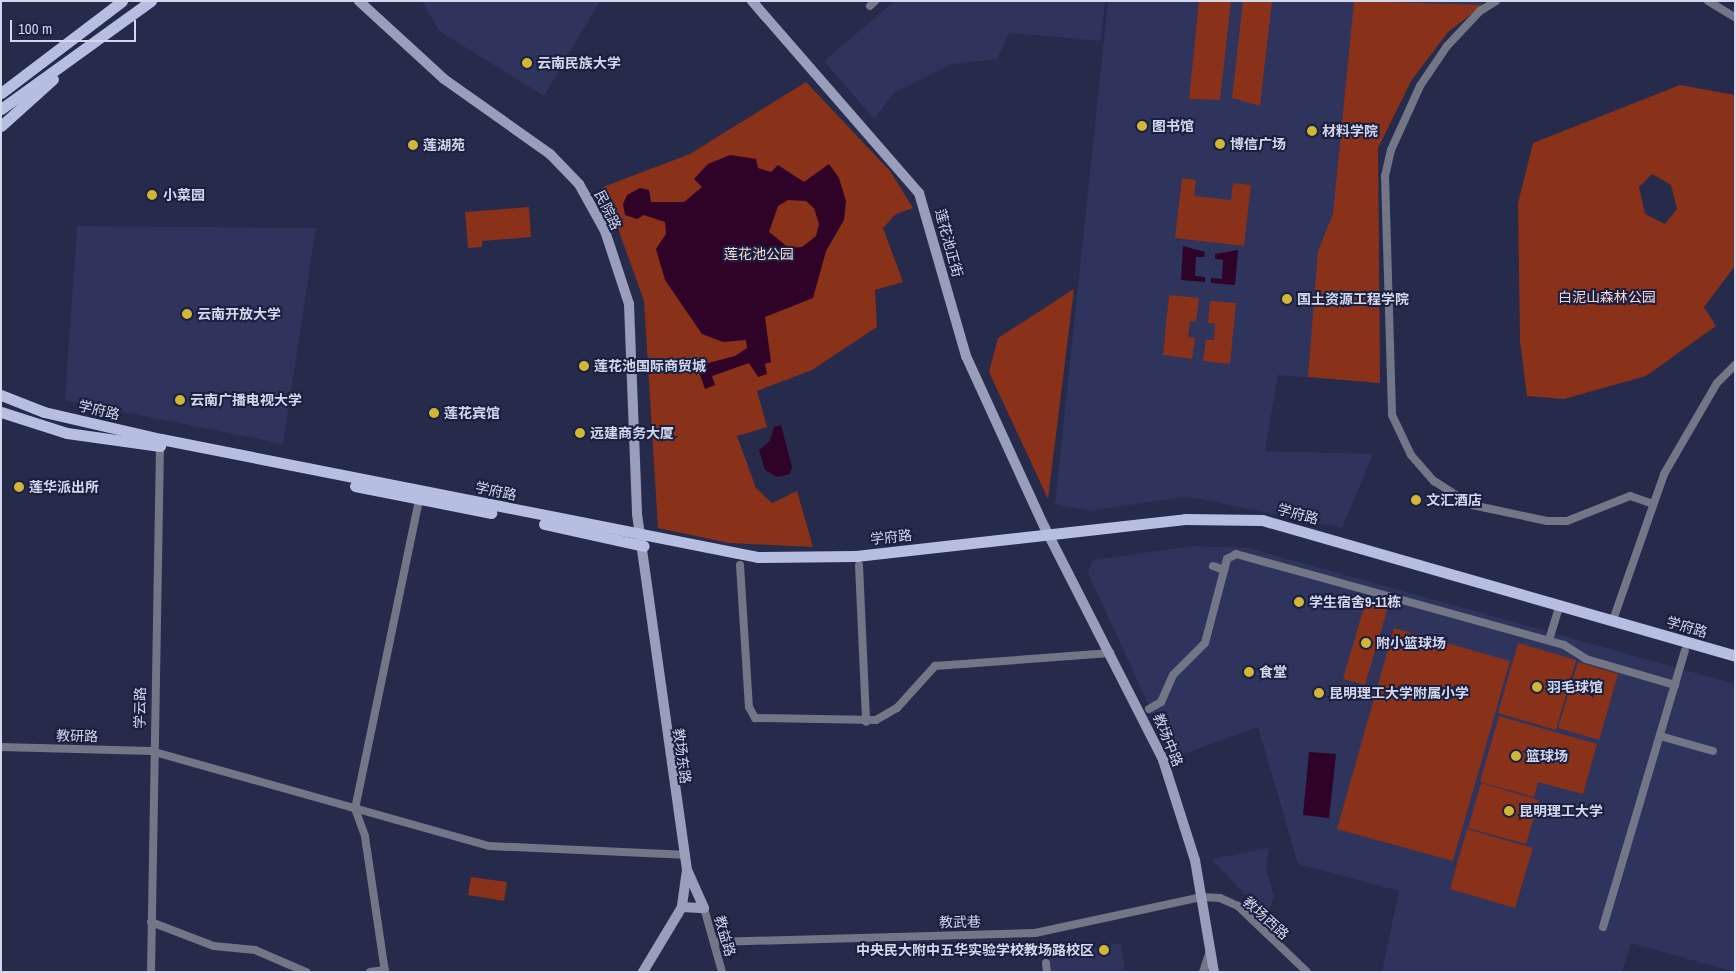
<!DOCTYPE html>
<meta charset="utf-8">
<style>
body{margin:0}
#map{position:relative;width:1736px;height:973px;overflow:hidden;background:#262a4b;font-family:"Archivo Narrow","Noto Sans SC",sans-serif}
div>[style]{position:absolute}
.built>*{inset:0;background:#2e345b}
.green>*{inset:0;background:#893119}
.water>*{inset:0;background:#2f0227}
.street>*{height:8px;margin:-4px;padding:0 4px;transform-origin:4px;border-radius:4px;background:#727687}
.secondary>*{height:10px;margin:-5px;padding:0 5px;transform-origin:5px;border-radius:5px;background:#999fba}
.primary>*{height:11px;margin:-5.5px;padding:0 5.5px;transform-origin:5.5px;border-radius:5.5px;background:#b6bee1}
.dots>*{width:14px;height:14px;translate:-50% -50%;box-sizing:border-box;border:2px solid #1c2040;border-radius:50%}
span{translate:-50% -50%;white-space:nowrap;text-align:center;line-height:1.15;-webkit-text-stroke:4px #1c2040;paint-order:stroke}
.poi-label{font-size:14px;color:#d3d8ed;font-weight:700}
.left{translate:0 -50%;text-align:left}
.right{translate:-100% -50%;text-align:right}
.street-label{font-size:14px;color:#d3d8ed}
.park-label{font-size:14px;color:#f7d9d1}
.frame{position:absolute;inset:0;border:2px solid #d3d8ed;pointer-events:none}
.scale{position:absolute;left:10px;top:20px;width:126px;height:22px;box-sizing:border-box;border:2px solid #d3d8ed;border-top:0;padding-left:6px;font-size:15px;line-height:18px;white-space:nowrap;color:#d3d8ed;-webkit-text-stroke:4px #1c2040;paint-order:stroke}
</style>
<div id="map">
<div class="built">
<i style="clip-path:polygon(422px 1px,600px 1px,544px 96px,439px 31px)"></i>
<i style="clip-path:polygon(895px 1px,1105px 1px,1101px 41px,1009px 33px,997px 59px,952px 64px,894px 93px,874px 119px,824px 61px)"></i>
<i style="clip-path:polygon(1108px 1px,1481px 1px,1483px 5px,1448px 32px,1411px 81px,1378px 148px,1380px 383px,1278px 375px,1265px 451px,1373px 454px,1342px 528px,1201px 499px,1182px 497px,1089px 511px,1055px 504px)"></i>
<i style="clip-path:polygon(77px 226px,316px 228px,283px 444px,65px 400px)"></i>
<i style="clip-path:polygon(1193px 546px,1249px 548px,1735px 684px,1735px 972px,1631px 943px,1622px 972px,1382px 972px,1399px 891px,1298px 864px,1258px 727px,1173px 758px,1088px 573px,1093px 560px)"></i>
<i style="clip-path:polygon(1269px 848px,1266px 869px,1274px 896px,1267px 917px,1211px 859px)"></i>
<i style="clip-path:polygon(1121px 943px,1125px 972px,1051px 972px,1049px 958px)"></i>
</div>
<div class="green">
<i style="clip-path:polygon(1199px 1px,1231px 1px,1220px 100px,1189px 99px)"></i>
<i style="clip-path:polygon(1243px 1px,1272px 1px,1260px 106px,1232px 98px)"></i>
<i style="clip-path:polygon(1354px 1px,1483px 5px,1448px 32px,1411px 81px,1378px 148px,1380px 383px,1308px 377px,1318px 251px,1333px 214px)"></i>
<i style="clip-path:polygon(806px 82px,890px 171px,913px 208px,896px 214px,883px 228px,903px 282px,875px 290px,877px 327px,812px 370px,757px 391px,767px 427px,737px 436px,756px 488px,772px 503px,797px 491px,813px 547px,729px 543px,658px 528px,644px 301px,603px 187px,690px 154px)"></i>
<i style="clip-path:polygon(evenodd,1680px 85px,1735px 95px,1735px 266px,1704px 307px,1716px 326px,1646px 376px,1564px 399px,1527px 396px,1520px 341px,1518px 203px,1533px 143px,1680px 85px,1652px 174px,1671px 185px,1677px 209px,1665px 224px,1645px 214px,1639px 187px,1652px 174px)"></i>
<i style="clip-path:polygon(1182px 178px,1196px 180px,1194px 196px,1231px 200px,1233px 183px,1251px 185px,1244px 246px,1175px 238px)"></i>
<i style="clip-path:polygon(529px 207px,531px 237px,482px 241px,482px 247px,468px 248px,465px 212px)"></i>
<i style="clip-path:polygon(1074px 289px,1048px 499px,989px 372px,998px 338px)"></i>
<i style="clip-path:polygon(1169px 295px,1199px 298px,1196px 322px,1190px 321px,1188px 337px,1195px 338px,1192px 359px,1163px 355px)"></i>
<i style="clip-path:polygon(1210px 301px,1236px 303px,1230px 364px,1203px 361px,1206px 340px,1214px 340px,1215px 324px,1208px 323px)"></i>
<i style="clip-path:polygon(1366px 600px,1388px 607px,1365px 685px,1343px 679px)"></i>
<i style="clip-path:polygon(1394px 628px,1510px 661px,1453px 861px,1337px 829px)"></i>
<i style="clip-path:polygon(1518px 643px,1576px 660px,1556px 730px,1498px 713px)"></i>
<i style="clip-path:polygon(1578px 662px,1618px 674px,1599px 740px,1558px 728px)"></i>
<i style="clip-path:polygon(1499px 716px,1597px 744px,1583px 794px,1538px 782px,1534px 797px,1480px 782px)"></i>
<i style="clip-path:polygon(1481px 783px,1539px 800px,1526px 844px,1468px 828px)"></i>
<i style="clip-path:polygon(1467px 829px,1533px 848px,1515px 908px,1450px 889px)"></i>
<i style="clip-path:polygon(471px 877px,507px 882px,504px 901px,468px 895px)"></i>
</div>
<div class="water">
<i style="clip-path:polygon(evenodd,730px 155px,756px 159px,758px 168px,771px 172px,778px 165px,804px 182px,829px 164px,839px 178px,846px 201px,844px 220px,826px 251px,813px 298px,765px 317px,771px 362px,765px 364px,767px 374px,758px 377px,749px 363px,712px 376px,715px 385px,705px 389px,697px 366px,735px 356px,747px 348px,746px 340px,723px 342px,702px 334px,665px 280px,656px 249px,666px 234px,665px 222px,644px 215px,637px 219px,625px 215px,623px 204px,627px 195px,640px 188px,649px 190px,651px 202px,684px 202px,702px 187px,694px 179px,708px 164px,730px 155px,788px 200px,806px 201px,814px 208px,819px 224px,816px 236px,802px 247px,789px 248px,769px 232px,778px 206px,788px 200px)"></i>
<i style="clip-path:polygon(1183px 246px,1205px 252px,1204px 257px,1196px 257px,1195px 276px,1205px 277px,1205px 282px,1181px 280px)"></i>
<i style="clip-path:polygon(1238px 250px,1235px 285px,1211px 283px,1211px 278px,1222px 279px,1223px 260px,1215px 259px,1215px 254px)"></i>
<i style="clip-path:polygon(781px 425px,792px 467px,790px 474px,777px 477px,765px 470px,759px 450px,770px 441px,774px 427px)"></i>
<i style="clip-path:polygon(1309px 752px,1336px 754px,1329px 818px,1303px 815px)"></i>
</div>
<div class="street">
<i style="left:1496px;top:1px;width:19px;rotate:148deg"></i>
<i style="left:1480px;top:11px;width:48px;rotate:133.3deg"></i>
<i style="left:1447px;top:46px;width:48px;rotate:124deg"></i>
<i style="left:1420px;top:86px;width:70px;rotate:114.4deg"></i>
<i style="left:1391px;top:150px;width:27px;rotate:103deg"></i>
<i style="left:1385px;top:176px;width:239px;rotate:88.3deg"></i>
<i style="left:1392px;top:415px;width:44px;rotate:64.6deg"></i>
<i style="left:1411px;top:455px;width:35px;rotate:49deg"></i>
<i style="left:1434px;top:481px;width:45px;rotate:32.3deg"></i>
<i style="left:1472px;top:505px;width:77px;rotate:12deg"></i>
<i style="left:1547px;top:521px;width:20px"></i>
<i style="left:1567px;top:521px;width:68px;rotate:-21.6deg"></i>
<i style="left:1630px;top:496px;width:24px;rotate:19deg"></i>
<i style="left:1708px;top:1px;width:31px;rotate:31deg"></i>
<i style="left:870px;top:6px;width:7px;rotate:-45deg"></i>
<i style="left:740px;top:565px;width:142px;rotate:86.4deg"></i>
<i style="left:749px;top:707px;width:13px;rotate:61deg"></i>
<i style="left:755px;top:718px;width:121px;rotate:0.9deg"></i>
<i style="left:876px;top:720px;width:24px;rotate:-30deg"></i>
<i style="left:897px;top:708px;width:57px;rotate:-47.9deg"></i>
<i style="left:935px;top:666px;width:176px;rotate:-4.2deg"></i>
<i style="left:859px;top:565px;width:157px;rotate:87.4deg"></i>
<i style="left:1213px;top:566px;width:12px;rotate:20deg"></i>
<i style="left:1613px;top:620px;width:155px;rotate:-70.7deg"></i>
<i style="left:1664px;top:474px;width:105px;rotate:-59.8deg"></i>
<i style="left:1717px;top:383px;width:25px;rotate:-45deg"></i>
<i style="left:1549px;top:640px;width:37px;rotate:-73deg"></i>
<i style="left:1149px;top:709px;width:14px;rotate:-30deg"></i>
<i style="left:1161px;top:702px;width:30px;rotate:-66deg"></i>
<i style="left:1173px;top:675px;width:45px;rotate:-45deg"></i>
<i style="left:1205px;top:643px;width:87px;rotate:-75.3deg"></i>
<i style="left:1227px;top:559px;width:10px;rotate:-29deg"></i>
<i style="left:1236px;top:554px;width:340px;rotate:15.5deg"></i>
<i style="left:1564px;top:645px;width:26px;rotate:32deg"></i>
<i style="left:1586px;top:659px;width:93px;rotate:16.3deg"></i>
<i style="left:1660px;top:736px;width:55px;rotate:15.8deg"></i>
<i style="left:1px;top:747px;width:150px;rotate:1.5deg"></i>
<i style="left:151px;top:751px;width:351px;rotate:15.7deg"></i>
<i style="left:489px;top:846px;width:195px;rotate:2.6deg"></i>
<i style="left:704px;top:908px;width:66px;rotate:74.3deg"></i>
<i style="left:151px;top:922px;width:67px;rotate:20.9deg"></i>
<i style="left:214px;top:946px;width:41px;rotate:5.6deg"></i>
<i style="left:255px;top:950px;width:56px;rotate:23.3deg"></i>
<i style="left:1603px;top:927px;width:288px;rotate:-73.5deg"></i>
<i style="left:714px;top:942px;width:321px;rotate:-1.6deg"></i>
<i style="left:1035px;top:933px;width:171px;rotate:-12.2deg"></i>
<i style="left:1202px;top:897px;width:18px;rotate:3deg"></i>
<i style="left:1220px;top:898px;width:20px;rotate:24deg"></i>
<i style="left:1238px;top:906px;width:95px;rotate:43.7deg"></i>
<i style="left:1046px;top:963px;width:9px;rotate:84deg"></i>
<i style="left:151px;top:972px;width:526px;rotate:-89.02deg"></i>
<i style="left:370px;top:972px;width:15px;rotate:-8deg"></i>
<i style="left:385px;top:972px;width:137px;rotate:-98.4deg"></i>
<i style="left:365px;top:836px;width:29px;rotate:-110deg"></i>
<i style="left:355px;top:809px;width:317px;rotate:-78.3deg"></i>
<i style="left:1203px;top:972px;width:23px;rotate:-72deg"></i>
</div>
<div class="secondary">
<i style="left:359px;top:1px;width:115px;rotate:42.5deg"></i>
<i style="left:444px;top:79px;width:130px;rotate:35.3deg"></i>
<i style="left:550px;top:154px;width:42px;rotate:46deg"></i>
<i style="left:579px;top:184px;width:54px;rotate:61deg"></i>
<i style="left:605px;top:231px;width:77px;rotate:71.8deg"></i>
<i style="left:629px;top:304px;width:210px;rotate:87.8deg"></i>
<i style="left:637px;top:514px;width:359px;rotate:82deg"></i>
<i style="left:687px;top:870px;width:37px;rotate:98deg"></i>
<i style="left:682px;top:907px;width:76px;rotate:121deg"></i>
<i style="left:752px;top:1px;width:254px;rotate:49deg"></i>
<i style="left:919px;top:193px;width:170px;rotate:73.9deg"></i>
<i style="left:966px;top:356px;width:187px;rotate:65.4deg"></i>
<i style="left:1044px;top:526px;width:263px;rotate:63deg"></i>
<i style="left:1163px;top:760px;width:105px;rotate:72.3deg"></i>
<i style="left:1195px;top:860px;width:114px;rotate:80.4deg"></i>
<i style="left:682px;top:907px;width:22px;rotate:3deg"></i>
<i style="left:704px;top:908px;width:39px;rotate:-114deg"></i>
</div>
<div class="primary">
<i style="left:1px;top:93px;width:152px;rotate:-37.2deg"></i>
<i style="left:1px;top:109px;width:185px;rotate:-35.8deg"></i>
<i style="left:1px;top:126px;width:70px;rotate:-42.1deg"></i>
<i style="left:1px;top:395px;width:46px;rotate:21.6deg"></i>
<i style="left:44px;top:412px;width:120px;rotate:13deg"></i>
<i style="left:161px;top:439px;width:609px;rotate:11.18deg"></i>
<i style="left:758px;top:557px;width:98px;rotate:-0.6deg"></i>
<i style="left:856px;top:556px;width:331px;rotate:-6.4deg"></i>
<i style="left:1185px;top:519px;width:77px;rotate:0.7deg"></i>
<i style="left:1262px;top:520px;width:492px;rotate:16deg"></i>
<i style="left:1px;top:412px;width:69px;rotate:17.7deg"></i>
<i style="left:67px;top:433px;width:94px;rotate:8deg"></i>
<i style="left:355px;top:486px;width:139px;rotate:11.2deg"></i>
<i style="left:544px;top:524px;width:102px;rotate:12.4deg"></i>
</div>
<div class="dots">
<i style="left:527px;top:63px;background:#d3b635"></i>
<i style="left:1142px;top:126px;background:#d3b635"></i>
<i style="left:1312px;top:131px;background:#d3b635"></i>
<i style="left:1220px;top:144px;background:#d3b635"></i>
<i style="left:413px;top:145px;background:#d3b635"></i>
<i style="left:152px;top:195px;background:#d3b635"></i>
<i style="left:1287px;top:299px;background:#d3b635"></i>
<i style="left:187px;top:314px;background:#d3b635"></i>
<i style="left:584px;top:366px;background:#d3b635"></i>
<i style="left:180px;top:400px;background:#d3b635"></i>
<i style="left:434px;top:413px;background:#d3b635"></i>
<i style="left:580px;top:433px;background:#d3b635"></i>
<i style="left:19px;top:487px;background:#d3b635"></i>
<i style="left:1416px;top:500px;background:#d3b635"></i>
<i style="left:1299px;top:602px;background:#d3b635"></i>
<i style="left:1366px;top:643px;background:#d3b635"></i>
<i style="left:1249px;top:672px;background:#d3b635"></i>
<i style="left:1537px;top:687px;background:#d3b635"></i>
<i style="left:1319px;top:693px;background:#d3b635"></i>
<i style="left:1516px;top:756px;background:#d3b635"></i>
<i style="left:1509px;top:811px;background:#d3b635"></i>
<i style="left:1104px;top:950px;background:#d3b635"></i>
</div>
<div class="poi-label">
<span class="left" style="left:537px;top:63px">云南民族大学</span>
<span class="left" style="left:1152px;top:126px">图书馆</span>
<span class="left" style="left:1322px;top:131px">材料学院</span>
<span class="left" style="left:1230px;top:144px">博信广场</span>
<span class="left" style="left:423px;top:145px">莲湖苑</span>
<span class="left" style="left:163px;top:195px">小菜园</span>
<span class="left" style="left:1297px;top:299px">国土资源工程学院</span>
<span class="left" style="left:197px;top:314px">云南开放大学</span>
<span class="left" style="left:594px;top:366px">莲花池国际商贸城</span>
<span class="left" style="left:190px;top:400px">云南广播电视大学</span>
<span class="left" style="left:444px;top:413px">莲花宾馆</span>
<span class="left" style="left:590px;top:433px">远建商务大厦</span>
<span class="left" style="left:29px;top:487px">莲华派出所</span>
<span class="left" style="left:1426px;top:500px">文汇酒店</span>
<span class="left" style="left:1309px;top:602px">学生宿舍9-11栋</span>
<span class="left" style="left:1376px;top:643px">附小篮球场</span>
<span class="left" style="left:1259px;top:672px">食堂</span>
<span class="left" style="left:1547px;top:687px">羽毛球馆</span>
<span class="left" style="left:1329px;top:693px">昆明理工大学附属小学</span>
<span class="left" style="left:1526px;top:756px">篮球场</span>
<span class="left" style="left:1519px;top:811px">昆明理工大学</span>
<span class="right" style="left:1094px;top:950px">中央民大附中五华实验学校教场路校区</span>
</div>
<div class="street-label">
<span style="left:608px;top:210px;rotate:64deg">民院路</span>
<span style="left:949px;top:243px;rotate:75deg">莲花池正街</span>
<span style="left:99px;top:410px;rotate:13deg">学府路</span>
<span style="left:496px;top:491px;rotate:12deg">学府路</span>
<span style="left:1298px;top:514px;rotate:15deg">学府路</span>
<span style="left:891px;top:537px;rotate:-6deg">学府路</span>
<span style="left:1687px;top:627px;rotate:16deg">学府路</span>
<span style="left:140px;top:708px;rotate:-89deg">学云路</span>
<span style="left:77px;top:736px;rotate:1deg">教研路</span>
<span style="left:1168px;top:740px;rotate:68deg">教场中路</span>
<span style="left:682px;top:756px;rotate:82deg">教场东路</span>
<span style="left:1266px;top:918px;rotate:42deg">教场西路</span>
<span style="left:960px;top:922px;rotate:-1deg">教武巷</span>
<span style="left:725px;top:936px;rotate:74deg">教益路</span>
</div>
<div class="park-label">
<span style="left:759px;top:254px">莲花池公园</span>
<span style="left:1607px;top:297px">白泥山森林公园</span>
</div>
<div class="frame"></div>
<div class="scale">100 m</div>
</div>
